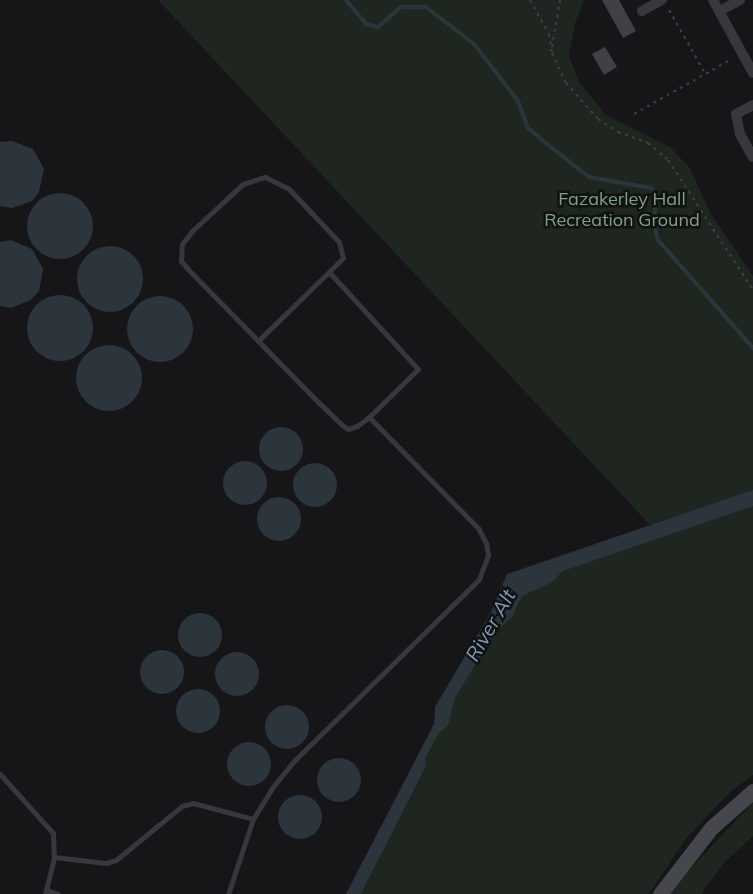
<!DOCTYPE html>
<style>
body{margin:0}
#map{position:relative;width:753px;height:894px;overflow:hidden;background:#161618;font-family:Mulish,sans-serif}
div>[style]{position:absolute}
.green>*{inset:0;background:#1e261f}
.water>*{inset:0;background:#2c353c}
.round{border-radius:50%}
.stream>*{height:4px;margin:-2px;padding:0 2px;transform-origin:2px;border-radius:2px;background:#2c353c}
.building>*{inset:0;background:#404145}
.path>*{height:2px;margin-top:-1px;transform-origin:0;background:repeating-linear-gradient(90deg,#3d3f44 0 3px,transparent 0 7.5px)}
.lane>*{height:5px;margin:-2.5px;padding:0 2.5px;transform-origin:2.5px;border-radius:2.5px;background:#37383d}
.street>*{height:10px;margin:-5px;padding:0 5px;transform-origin:5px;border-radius:5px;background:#37383d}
.secondary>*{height:15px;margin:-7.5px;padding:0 7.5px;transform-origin:7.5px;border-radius:7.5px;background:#45474d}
span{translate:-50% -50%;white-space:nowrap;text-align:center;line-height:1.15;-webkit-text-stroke:5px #111113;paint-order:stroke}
.park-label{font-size:18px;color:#7fa381}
.water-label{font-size:20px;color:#7f9bb3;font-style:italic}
</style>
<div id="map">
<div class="green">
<i style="clip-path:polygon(158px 0,584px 0,575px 23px,569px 56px,579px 82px,606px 115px,670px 147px,689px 167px,711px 214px,753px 276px,753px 775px,730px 792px,684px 841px,649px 894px,361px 894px,426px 766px,425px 760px,439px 733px,448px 726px,455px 698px,494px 634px,512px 617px,522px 596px,551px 583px,563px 571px,739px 496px,650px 525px)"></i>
<i style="clip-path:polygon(753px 802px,753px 836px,722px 865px,701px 894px,667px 894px)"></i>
</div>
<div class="water">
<i style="clip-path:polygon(12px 141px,33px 149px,44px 169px,39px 192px,32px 201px,12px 208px,0 206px,0 142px)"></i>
<i class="round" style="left:27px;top:193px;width:66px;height:66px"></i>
<i style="clip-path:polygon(11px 240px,32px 249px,43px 269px,39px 291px,31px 300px,11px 308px,0 306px,0 242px)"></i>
<i class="round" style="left:77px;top:246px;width:66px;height:66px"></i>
<i class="round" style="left:27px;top:295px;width:66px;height:66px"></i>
<i class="round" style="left:127px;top:296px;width:66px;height:66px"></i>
<i class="round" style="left:76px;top:345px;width:66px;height:66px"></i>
<i class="round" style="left:259px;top:427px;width:44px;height:44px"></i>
<i class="round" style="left:223px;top:461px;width:44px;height:44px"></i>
<i class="round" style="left:293px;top:463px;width:44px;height:44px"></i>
<i style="clip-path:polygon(753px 490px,753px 506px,563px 571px,551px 583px,522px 596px,512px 617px,494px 634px,455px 698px,448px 726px,439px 733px,425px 759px,426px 766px,361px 894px,346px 894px,434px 724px,435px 707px,491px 612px,507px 574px)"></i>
<i class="round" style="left:257px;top:497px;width:44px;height:44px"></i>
<i class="round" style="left:178px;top:613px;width:44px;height:44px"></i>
<i class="round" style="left:140px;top:650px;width:44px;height:44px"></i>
<i class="round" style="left:215px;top:652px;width:44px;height:44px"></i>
<i class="round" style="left:176px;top:689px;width:44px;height:44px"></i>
<i class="round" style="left:265px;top:705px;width:44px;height:44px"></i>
<i class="round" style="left:227px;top:742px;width:44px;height:44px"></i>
<i class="round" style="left:317px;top:758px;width:44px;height:44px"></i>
<i class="round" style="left:278px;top:795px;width:44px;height:44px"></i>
</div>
<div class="stream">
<i style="left:346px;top:0;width:31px;rotate:50deg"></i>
<i style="left:366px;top:24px;width:12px;rotate:14deg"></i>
<i style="left:378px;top:27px;width:30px;rotate:-41deg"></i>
<i style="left:401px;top:7px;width:25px"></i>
<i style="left:426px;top:7px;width:61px;rotate:37.6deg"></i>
<i style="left:474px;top:44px;width:72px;rotate:52.3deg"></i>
<i style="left:518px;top:101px;width:29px;rotate:70deg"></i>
<i style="left:528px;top:128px;width:31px;rotate:40deg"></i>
<i style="left:552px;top:148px;width:47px;rotate:38.1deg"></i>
<i style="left:589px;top:177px;width:63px;rotate:10.1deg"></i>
<i style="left:651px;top:188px;width:10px;rotate:61deg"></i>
<i style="left:656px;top:197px;width:27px;rotate:94deg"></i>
<i style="left:654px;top:224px;width:16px;rotate:76deg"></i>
<i style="left:658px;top:240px;width:144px;rotate:48.7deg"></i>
</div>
<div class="building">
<i style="clip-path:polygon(602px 0,619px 0,636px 31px,623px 38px)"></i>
<i style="clip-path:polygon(605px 47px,617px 67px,604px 75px,592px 54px)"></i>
</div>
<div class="path">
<i style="left:530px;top:0;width:39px;rotate:61deg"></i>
<i style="left:549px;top:34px;width:19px;rotate:81deg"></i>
<i style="left:552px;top:53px;width:33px;rotate:65deg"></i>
<i style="left:566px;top:83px;width:48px;rotate:48.4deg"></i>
<i style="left:598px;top:119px;width:24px;rotate:33deg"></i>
<i style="left:618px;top:132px;width:32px;rotate:20deg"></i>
<i style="left:648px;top:143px;width:26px;rotate:40deg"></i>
<i style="left:668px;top:160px;width:155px;rotate:56.8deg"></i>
<i style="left:669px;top:10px;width:73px;rotate:60.3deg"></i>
<i style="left:552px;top:47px;width:48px;rotate:-80.3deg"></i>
<i style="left:634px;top:114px;width:112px;rotate:-29.3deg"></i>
</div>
<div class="lane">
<i style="left:330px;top:273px;width:130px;rotate:47.5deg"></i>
<i style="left:418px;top:369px;width:69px;rotate:135.6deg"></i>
<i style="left:0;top:774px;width:79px;rotate:48.1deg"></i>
<i style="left:53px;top:833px;width:24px;rotate:88deg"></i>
<i style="left:253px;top:819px;width:36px;rotate:-58deg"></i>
<i style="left:272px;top:788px;width:36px;rotate:-51deg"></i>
<i style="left:295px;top:760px;width:258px;rotate:-44.5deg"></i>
<i style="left:479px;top:579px;width:26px;rotate:-69deg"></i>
<i style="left:488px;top:555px;width:12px;rotate:-99deg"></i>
<i style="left:486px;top:543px;width:17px;rotate:-118deg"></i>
<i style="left:478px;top:528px;width:156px;rotate:-134.5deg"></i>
<i style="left:369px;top:417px;width:15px;rotate:143deg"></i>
<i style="left:357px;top:426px;width:9px;rotate:162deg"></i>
<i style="left:348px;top:429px;width:7px;rotate:-146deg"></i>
<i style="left:342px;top:425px;width:30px;rotate:-136deg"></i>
<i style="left:320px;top:404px;width:189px;rotate:-134.4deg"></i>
<i style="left:188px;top:269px;width:11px;rotate:-131deg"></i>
<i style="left:181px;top:261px;width:17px;rotate:-87deg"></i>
<i style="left:182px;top:244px;width:16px;rotate:-52deg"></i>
<i style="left:192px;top:231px;width:69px;rotate:-42.7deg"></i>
<i style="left:243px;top:184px;width:23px;rotate:-18deg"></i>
<i style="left:265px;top:177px;width:25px;rotate:26deg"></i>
<i style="left:288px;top:188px;width:74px;rotate:46.6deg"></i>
<i style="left:339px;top:242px;width:16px;rotate:76deg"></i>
<i style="left:343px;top:258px;width:119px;rotate:135.7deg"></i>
<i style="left:46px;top:890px;width:13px;rotate:18deg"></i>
<i style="left:45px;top:894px;width:38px;rotate:-76deg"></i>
<i style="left:54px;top:857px;width:52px;rotate:6.6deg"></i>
<i style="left:106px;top:863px;width:10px;rotate:-17deg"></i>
<i style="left:116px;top:860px;width:85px;rotate:-39.3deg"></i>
<i style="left:182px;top:806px;width:11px;rotate:-15deg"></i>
<i style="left:193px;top:803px;width:62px;rotate:14.9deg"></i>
<i style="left:253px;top:819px;width:79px;rotate:108.4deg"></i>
</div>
<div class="street">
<i style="left:713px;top:0;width:83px;rotate:61.3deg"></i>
<i style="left:642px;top:11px;width:23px;rotate:-29deg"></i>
<i style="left:720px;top:11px;width:23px;rotate:-29deg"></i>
<i style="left:753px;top:105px;width:19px;rotate:152deg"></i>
<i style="left:736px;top:114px;width:20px;rotate:79deg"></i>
<i style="left:740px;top:134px;width:26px;rotate:61deg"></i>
</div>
<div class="secondary">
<i style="left:660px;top:894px;width:83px;rotate:-52.3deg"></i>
<i style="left:711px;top:828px;width:56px;rotate:-41.4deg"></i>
</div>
<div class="park-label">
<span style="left:622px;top:210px">Fazakerley Hall<br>Recreation Ground</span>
</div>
<div class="water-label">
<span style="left:490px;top:625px;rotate:-60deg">River Alt</span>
</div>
</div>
